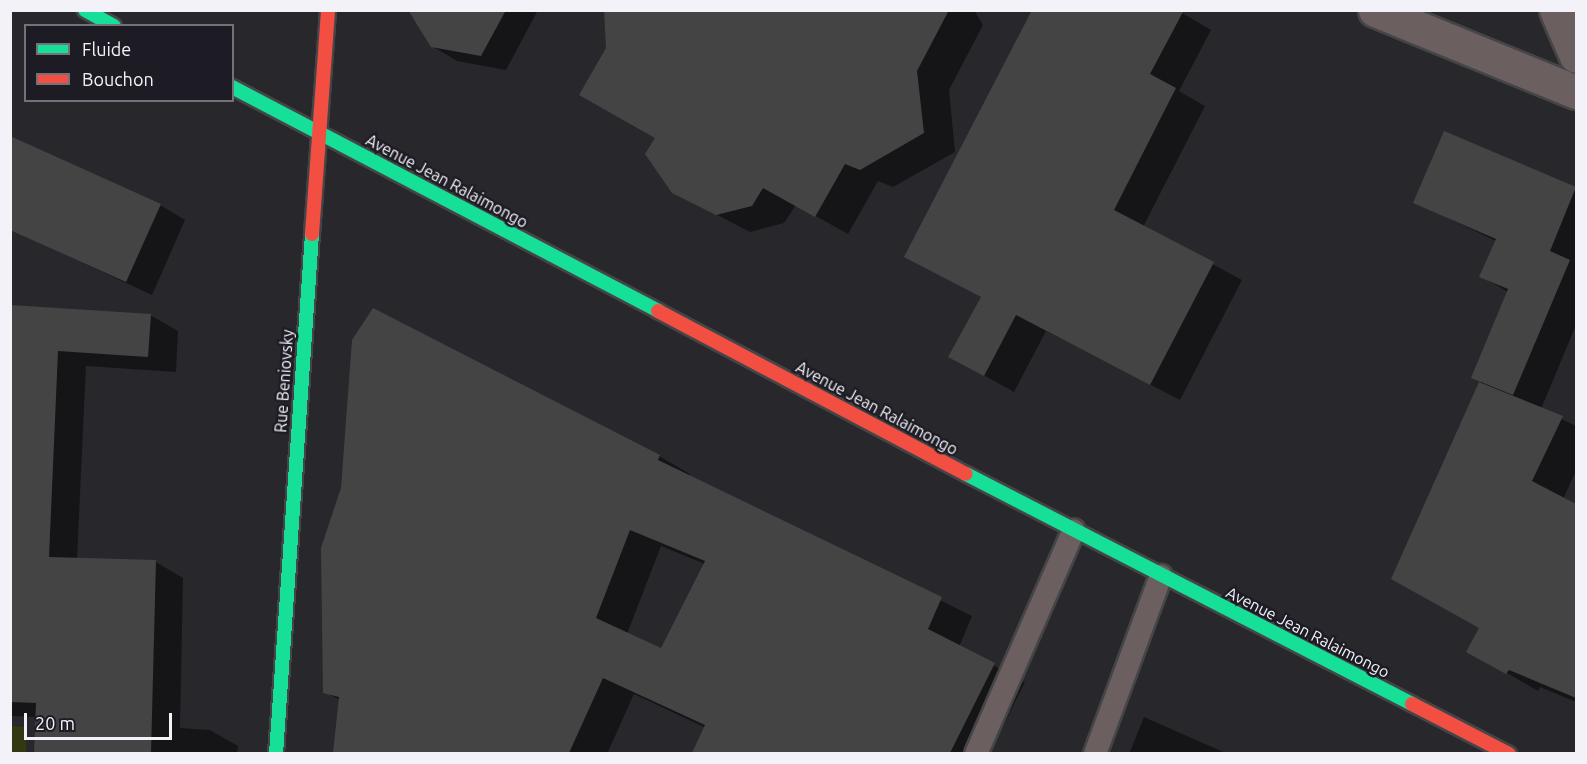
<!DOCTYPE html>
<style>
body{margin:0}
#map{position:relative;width:1587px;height:764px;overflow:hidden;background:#28282c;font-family:Ubuntu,sans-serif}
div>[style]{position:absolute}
.green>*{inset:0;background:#323810}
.shadow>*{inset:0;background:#0007}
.building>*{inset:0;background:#454445}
.roads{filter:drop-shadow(2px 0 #454548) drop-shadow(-2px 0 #454548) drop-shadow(0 2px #454548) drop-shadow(0 -2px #454548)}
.lane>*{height:22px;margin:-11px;padding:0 11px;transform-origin:11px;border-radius:11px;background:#6b605f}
.street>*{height:33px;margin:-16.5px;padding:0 16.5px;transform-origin:16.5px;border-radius:16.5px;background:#6b605f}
.fast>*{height:14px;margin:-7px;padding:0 7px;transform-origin:7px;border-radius:7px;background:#16e098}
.jam>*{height:14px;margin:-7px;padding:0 7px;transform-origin:7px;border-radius:7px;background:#f24e42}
span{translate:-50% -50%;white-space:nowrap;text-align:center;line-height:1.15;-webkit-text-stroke:5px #1d1c24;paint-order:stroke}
.street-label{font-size:16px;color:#f3f2f8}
.frame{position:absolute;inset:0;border:12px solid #f3f2f8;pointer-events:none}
.legend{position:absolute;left:24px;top:24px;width:210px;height:78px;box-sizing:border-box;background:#1d1c24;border:2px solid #737279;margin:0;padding:8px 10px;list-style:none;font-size:18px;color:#f3f2f8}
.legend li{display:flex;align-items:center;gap:12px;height:30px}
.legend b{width:30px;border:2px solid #737279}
.scale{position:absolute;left:24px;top:713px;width:148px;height:27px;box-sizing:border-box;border:3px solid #f3f2f8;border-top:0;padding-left:8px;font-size:18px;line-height:21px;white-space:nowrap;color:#f3f2f8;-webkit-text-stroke:4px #1d1c24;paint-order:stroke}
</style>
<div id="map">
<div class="green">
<i style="clip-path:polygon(10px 726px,27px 727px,26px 753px,11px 753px)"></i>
</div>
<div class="shadow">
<i style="clip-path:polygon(410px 10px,538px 10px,506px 70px,457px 61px,432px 46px)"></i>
<i style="clip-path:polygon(605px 10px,974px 10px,983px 25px,949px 90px,955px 152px,893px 187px,878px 181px,848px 234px,796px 205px,784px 223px,750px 232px,673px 192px,656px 138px,608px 48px)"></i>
<i style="clip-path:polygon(1177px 10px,1211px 30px,1179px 91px,1205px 106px,1143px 227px,1242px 280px,1180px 400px,1046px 331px,1014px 392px,980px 373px,983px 298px,936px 273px)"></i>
<i style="clip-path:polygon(1445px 132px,1576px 189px,1576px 325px,1541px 409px,1576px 426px,1576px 471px,1563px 499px,1576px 506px,1576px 702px,1540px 687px,1538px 691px,1500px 669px,1481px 628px,1393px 579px,1481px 382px,1508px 292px,1481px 276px,1496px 241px,1415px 202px)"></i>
<i style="clip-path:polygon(160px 205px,185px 220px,152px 295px,10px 229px)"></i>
<i style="clip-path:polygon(10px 306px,150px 315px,178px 331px,176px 372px,86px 366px,77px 559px,156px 562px,183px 578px,180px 728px,210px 730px,238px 746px,237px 754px,36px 754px,37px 717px,10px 716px)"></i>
<i style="clip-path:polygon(evenodd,659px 456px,690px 474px,689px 477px,972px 616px,959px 647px,1025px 682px,989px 754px,706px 754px,696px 748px,706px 728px,634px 694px,607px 754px,500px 754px,467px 743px,466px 754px,334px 754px,340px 700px,325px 692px,659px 456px,661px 546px,705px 564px,662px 650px,627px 634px,661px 546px)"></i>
<i style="clip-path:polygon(1144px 717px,1228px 754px,1129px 754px)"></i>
</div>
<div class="building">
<i style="clip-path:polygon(408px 10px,506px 10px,481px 56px,431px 47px)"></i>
<i style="clip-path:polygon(604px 10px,949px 10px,917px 71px,924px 133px,860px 170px,845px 164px,815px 217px,763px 188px,752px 206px,716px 215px,672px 193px,645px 154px,655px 138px,579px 95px,606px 48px)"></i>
<i style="clip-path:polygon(1032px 10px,1184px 10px,1150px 74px,1176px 88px,1114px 210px,1214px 262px,1150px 385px,1016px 315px,984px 376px,948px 357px,981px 297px,904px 257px)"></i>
<i style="clip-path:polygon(1444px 131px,1576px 187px,1550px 251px,1570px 260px,1513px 395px,1471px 378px,1508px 289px,1479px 277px,1496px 239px,1413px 203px)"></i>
<i style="clip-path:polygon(10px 136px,161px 204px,126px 282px,10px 230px)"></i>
<i style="clip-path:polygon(10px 305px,151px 314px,148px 357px,58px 351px,49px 557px,156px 560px,151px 753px,34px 753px,36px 703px,10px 702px)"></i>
<i style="clip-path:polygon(evenodd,373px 308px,660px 455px,658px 460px,942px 597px,928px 629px,995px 663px,950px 753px,692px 753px,705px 725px,603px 678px,569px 753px,333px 753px,339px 697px,323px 693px,321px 548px,341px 488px,352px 340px,373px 308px,630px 530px,705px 561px,661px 648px,596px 618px,630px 530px)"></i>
<i style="clip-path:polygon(1479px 382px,1563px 416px,1532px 481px,1576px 504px,1576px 698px,1509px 670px,1506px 674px,1466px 652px,1479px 628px,1391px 579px)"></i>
</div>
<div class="roads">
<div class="lane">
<i style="left:976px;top:754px;width:244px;rotate:-66.4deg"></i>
<i style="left:1095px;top:754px;width:190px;rotate:-69.7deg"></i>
</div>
<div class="street">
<i style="left:1375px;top:10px;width:217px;rotate:22.2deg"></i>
<i style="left:1556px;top:10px;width:50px;rotate:66.5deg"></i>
</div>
<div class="fast">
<i style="left:85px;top:10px;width:33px;rotate:29deg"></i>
<i style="left:232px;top:87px;width:481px;rotate:27.7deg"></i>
<i style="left:966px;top:474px;width:502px;rotate:27.28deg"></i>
<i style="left:276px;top:754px;width:521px;rotate:-86.04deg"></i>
</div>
<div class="jam">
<i style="left:312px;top:234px;width:225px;rotate:-85.9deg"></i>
<i style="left:658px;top:311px;width:348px;rotate:27.9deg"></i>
<i style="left:1412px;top:704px;width:109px;rotate:27.3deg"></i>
</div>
</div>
<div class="street-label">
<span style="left:447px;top:181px;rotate:28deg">Avenue Jean Ralaimongo</span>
<span style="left:284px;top:381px;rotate:-86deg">Rue Beniovsky</span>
<span style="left:877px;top:408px;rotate:28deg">Avenue Jean Ralaimongo</span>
<span style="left:1308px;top:632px;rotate:27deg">Avenue Jean Ralaimongo</span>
</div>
<div class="frame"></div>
<ul class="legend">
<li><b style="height:8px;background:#16e098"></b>Fluide</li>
<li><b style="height:8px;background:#f24e42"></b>Bouchon</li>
</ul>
<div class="scale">20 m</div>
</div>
